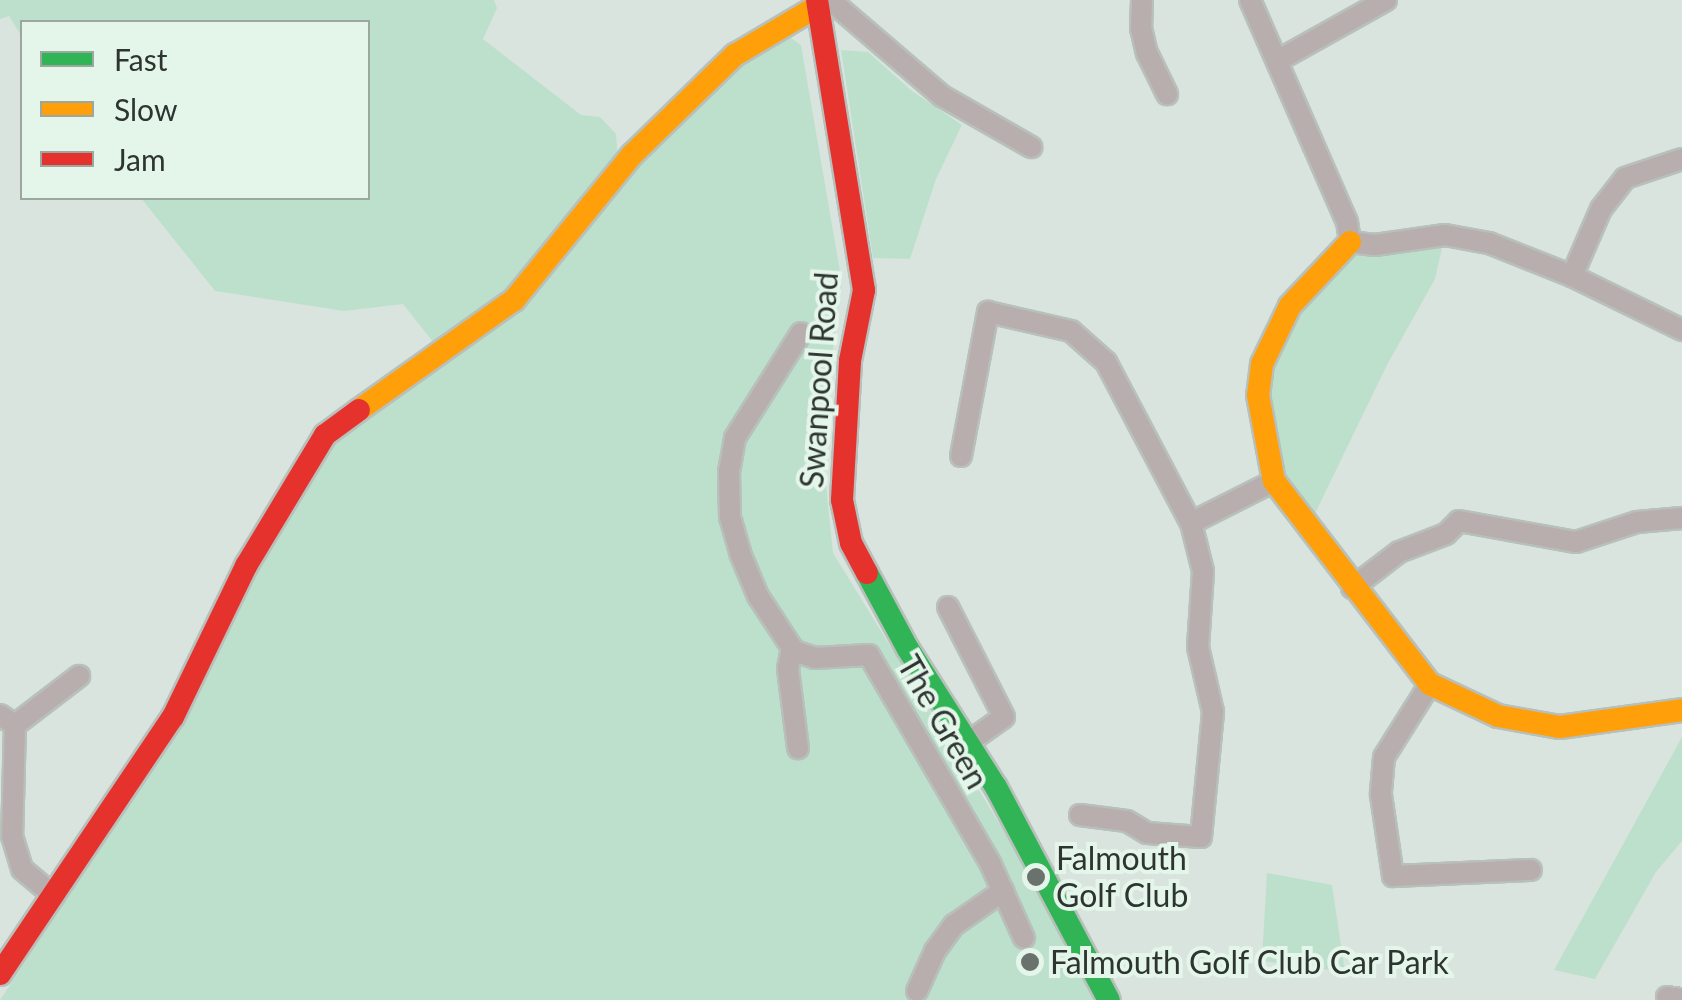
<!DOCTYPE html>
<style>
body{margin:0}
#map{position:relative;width:1682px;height:1000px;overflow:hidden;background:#dae4de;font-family:Lato,sans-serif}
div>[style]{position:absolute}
.green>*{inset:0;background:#bde0cc}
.roads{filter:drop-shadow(2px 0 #b8c0bb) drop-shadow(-2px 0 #b8c0bb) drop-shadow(0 2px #b8c0bb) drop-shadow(0 -2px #b8c0bb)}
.street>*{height:20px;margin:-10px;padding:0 10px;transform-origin:10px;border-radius:10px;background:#b9aeae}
.fast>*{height:22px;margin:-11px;padding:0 11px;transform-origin:11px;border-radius:11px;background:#30b455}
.slow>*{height:22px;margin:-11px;padding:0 11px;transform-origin:11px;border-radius:11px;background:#ff9f0a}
.jam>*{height:22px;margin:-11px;padding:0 11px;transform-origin:11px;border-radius:11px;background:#e5322d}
.dots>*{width:28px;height:28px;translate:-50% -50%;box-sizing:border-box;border:5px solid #e4f5ea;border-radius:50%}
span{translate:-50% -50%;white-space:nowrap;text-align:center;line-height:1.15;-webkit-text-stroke:8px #e4f5ea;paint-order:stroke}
.street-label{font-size:32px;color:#2e3531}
.poi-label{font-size:32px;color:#2e3531}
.left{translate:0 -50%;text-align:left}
.legend{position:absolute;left:20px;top:20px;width:350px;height:180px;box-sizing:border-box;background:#e4f5ea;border:2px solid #9ba8a0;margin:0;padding:12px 18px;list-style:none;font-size:30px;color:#2e3531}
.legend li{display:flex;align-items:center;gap:20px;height:50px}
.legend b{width:50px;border:2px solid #9ba8a0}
</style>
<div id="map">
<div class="green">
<i style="clip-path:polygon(0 0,494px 0,497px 8px,483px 39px,581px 115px,600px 117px,616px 134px,619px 171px,514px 300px,441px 352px,403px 304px,344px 311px,215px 291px,141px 198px,368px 198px,368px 22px,22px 22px,22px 37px,9px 16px,0 19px)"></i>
<i style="clip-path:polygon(788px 36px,801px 45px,842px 283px,821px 436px,833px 553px,1015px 849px,1093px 1000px,0 1000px,63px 904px,333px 444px,520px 308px,639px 163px,748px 59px)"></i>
<i style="clip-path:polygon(841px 50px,868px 52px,912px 91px,962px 125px,936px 179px,910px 259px,873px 258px)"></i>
<i style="clip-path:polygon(1445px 235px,1435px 279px,1387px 365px,1308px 528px,1263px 441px,1262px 364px,1343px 254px)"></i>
<i style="clip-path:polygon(1682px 737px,1682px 841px,1656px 872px,1595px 979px,1554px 970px)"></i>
<i style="clip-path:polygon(1267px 873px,1332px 885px,1345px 972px,1262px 961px)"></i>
</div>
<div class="roads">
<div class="street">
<i style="left:830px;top:0;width:148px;rotate:40.6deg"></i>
<i style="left:942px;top:96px;width:103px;rotate:29.8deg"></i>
<i style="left:1142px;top:0;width:28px;rotate:92deg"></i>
<i style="left:1141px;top:28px;width:26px;rotate:77deg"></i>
<i style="left:1147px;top:53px;width:46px;rotate:64deg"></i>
<i style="left:1250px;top:0;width:242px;rotate:66.4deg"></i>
<i style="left:1347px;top:222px;width:20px;rotate:81deg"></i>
<i style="left:1350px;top:242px;width:25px;rotate:7deg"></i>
<i style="left:1375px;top:245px;width:71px;rotate:-8.1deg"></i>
<i style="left:1445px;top:235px;width:45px;rotate:10.3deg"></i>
<i style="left:1489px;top:243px;width:89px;rotate:21.7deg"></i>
<i style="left:1572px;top:276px;width:123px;rotate:26.1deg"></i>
<i style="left:1277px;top:61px;width:125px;rotate:-29.2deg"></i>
<i style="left:1572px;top:276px;width:73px;rotate:-66.6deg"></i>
<i style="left:1601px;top:209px;width:39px;rotate:-52deg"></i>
<i style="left:1625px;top:178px;width:60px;rotate:-18.4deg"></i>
<i style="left:801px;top:333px;width:124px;rotate:122.2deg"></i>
<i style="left:735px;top:438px;width:35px;rotate:100deg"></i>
<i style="left:729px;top:472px;width:45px;rotate:88.7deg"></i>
<i style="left:730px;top:517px;width:37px;rotate:74deg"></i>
<i style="left:740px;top:553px;width:47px;rotate:67.3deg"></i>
<i style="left:758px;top:596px;width:66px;rotate:56.8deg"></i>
<i style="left:794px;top:651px;width:22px;rotate:18deg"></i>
<i style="left:815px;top:658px;width:54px;rotate:-3.2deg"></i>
<i style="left:869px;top:655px;width:243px;rotate:59.8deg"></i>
<i style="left:991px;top:865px;width:80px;rotate:65.7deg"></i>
<i style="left:961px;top:456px;width:147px;rotate:-79.4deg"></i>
<i style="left:988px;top:312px;width:85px;rotate:12.9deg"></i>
<i style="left:1071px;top:331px;width:47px;rotate:41.5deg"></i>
<i style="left:1106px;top:362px;width:182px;rotate:62.2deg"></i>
<i style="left:1191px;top:523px;width:93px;rotate:-26.8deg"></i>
<i style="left:1352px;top:588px;width:59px;rotate:-37.5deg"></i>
<i style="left:1399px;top:552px;width:50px;rotate:-21deg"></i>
<i style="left:1446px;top:534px;width:18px;rotate:-45deg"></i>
<i style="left:1459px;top:521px;width:119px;rotate:10.2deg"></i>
<i style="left:1576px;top:542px;width:64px;rotate:-18.2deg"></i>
<i style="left:1637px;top:522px;width:45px;rotate:-5.1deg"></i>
<i style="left:948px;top:607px;width:123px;rotate:63deg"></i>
<i style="left:1004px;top:717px;width:43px;rotate:144.5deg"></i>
<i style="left:792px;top:648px;width:21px;rotate:101deg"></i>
<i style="left:788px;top:669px;width:80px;rotate:82.8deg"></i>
<i style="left:1430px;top:684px;width:86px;rotate:122.2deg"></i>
<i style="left:1384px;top:757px;width:38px;rotate:95deg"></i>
<i style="left:1381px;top:795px;width:82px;rotate:81.6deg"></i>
<i style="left:1393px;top:876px;width:138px;rotate:-2.5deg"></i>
<i style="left:0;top:715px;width:18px;rotate:34deg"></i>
<i style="left:15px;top:725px;width:111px;rotate:91.5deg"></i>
<i style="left:12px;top:836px;width:34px;rotate:73deg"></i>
<i style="left:22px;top:869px;width:42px;rotate:40.2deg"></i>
<i style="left:15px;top:725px;width:81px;rotate:-37.4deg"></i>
<i style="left:1080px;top:815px;width:47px;rotate:7.3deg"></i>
<i style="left:1127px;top:821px;width:23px;rotate:31deg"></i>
<i style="left:1147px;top:833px;width:54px;rotate:4.2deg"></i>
<i style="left:1201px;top:837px;width:126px;rotate:-84.5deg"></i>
<i style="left:1213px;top:712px;width:67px;rotate:-103deg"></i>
<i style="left:1198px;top:647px;width:76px;rotate:-86.2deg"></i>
<i style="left:1203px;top:571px;width:49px;rotate:-104deg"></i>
<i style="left:917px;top:991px;width:44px;rotate:-65.8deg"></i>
<i style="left:935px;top:951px;width:32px;rotate:-54deg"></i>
<i style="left:954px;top:925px;width:60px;rotate:-34.8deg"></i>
<i style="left:1667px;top:997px;width:15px;rotate:8deg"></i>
</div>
<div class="fast">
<i style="left:867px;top:573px;width:86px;rotate:61.7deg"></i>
<i style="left:908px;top:649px;width:164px;rotate:57.5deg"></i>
<i style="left:996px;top:787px;width:241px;rotate:62.1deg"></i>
</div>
<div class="slow">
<i style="left:1350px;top:242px;width:88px;rotate:133.2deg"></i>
<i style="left:1290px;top:306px;width:64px;rotate:115.8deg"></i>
<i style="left:1262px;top:364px;width:31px;rotate:97deg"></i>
<i style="left:1258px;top:395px;width:87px;rotate:79.5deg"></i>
<i style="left:1274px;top:481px;width:256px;rotate:52.5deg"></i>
<i style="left:1430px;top:684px;width:75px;rotate:25.2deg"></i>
<i style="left:1498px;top:716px;width:63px;rotate:10.1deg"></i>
<i style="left:1560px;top:727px;width:123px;rotate:-7.9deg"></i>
<i style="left:359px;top:410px;width:190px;rotate:-35.4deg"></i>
<i style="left:514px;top:300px;width:187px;rotate:-50.9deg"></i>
<i style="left:632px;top:155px;width:144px;rotate:-44.2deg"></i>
<i style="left:735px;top:55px;width:96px;rotate:-30.6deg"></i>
</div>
<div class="jam">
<i style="left:817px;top:0;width:294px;rotate:80.8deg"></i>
<i style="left:864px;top:290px;width:72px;rotate:101.2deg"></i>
<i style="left:850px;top:361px;width:139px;rotate:93.3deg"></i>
<i style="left:842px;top:500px;width:44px;rotate:78.2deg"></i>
<i style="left:851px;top:543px;width:34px;rotate:62deg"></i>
<i style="left:0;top:974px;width:310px;rotate:-56.1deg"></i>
<i style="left:173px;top:717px;width:168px;rotate:-64.2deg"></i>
<i style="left:246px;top:566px;width:153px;rotate:-58.9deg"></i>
<i style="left:325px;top:435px;width:42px;rotate:-36.3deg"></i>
</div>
</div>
<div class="dots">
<i style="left:1036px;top:877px;background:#6a726e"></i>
<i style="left:1030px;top:962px;background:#6a726e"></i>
</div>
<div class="street-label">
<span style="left:819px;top:380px;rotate:-86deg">Swanpool Road</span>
<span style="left:943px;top:722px;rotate:60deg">The Green</span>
</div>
<div class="poi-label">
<span class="left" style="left:1056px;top:877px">Falmouth<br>Golf Club</span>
<span class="left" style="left:1050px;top:962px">Falmouth Golf Club Car Park</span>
</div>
<ul class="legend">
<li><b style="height:12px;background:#30b455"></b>Fast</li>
<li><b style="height:12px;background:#ff9f0a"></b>Slow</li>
<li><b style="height:12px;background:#e5322d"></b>Jam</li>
</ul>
</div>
